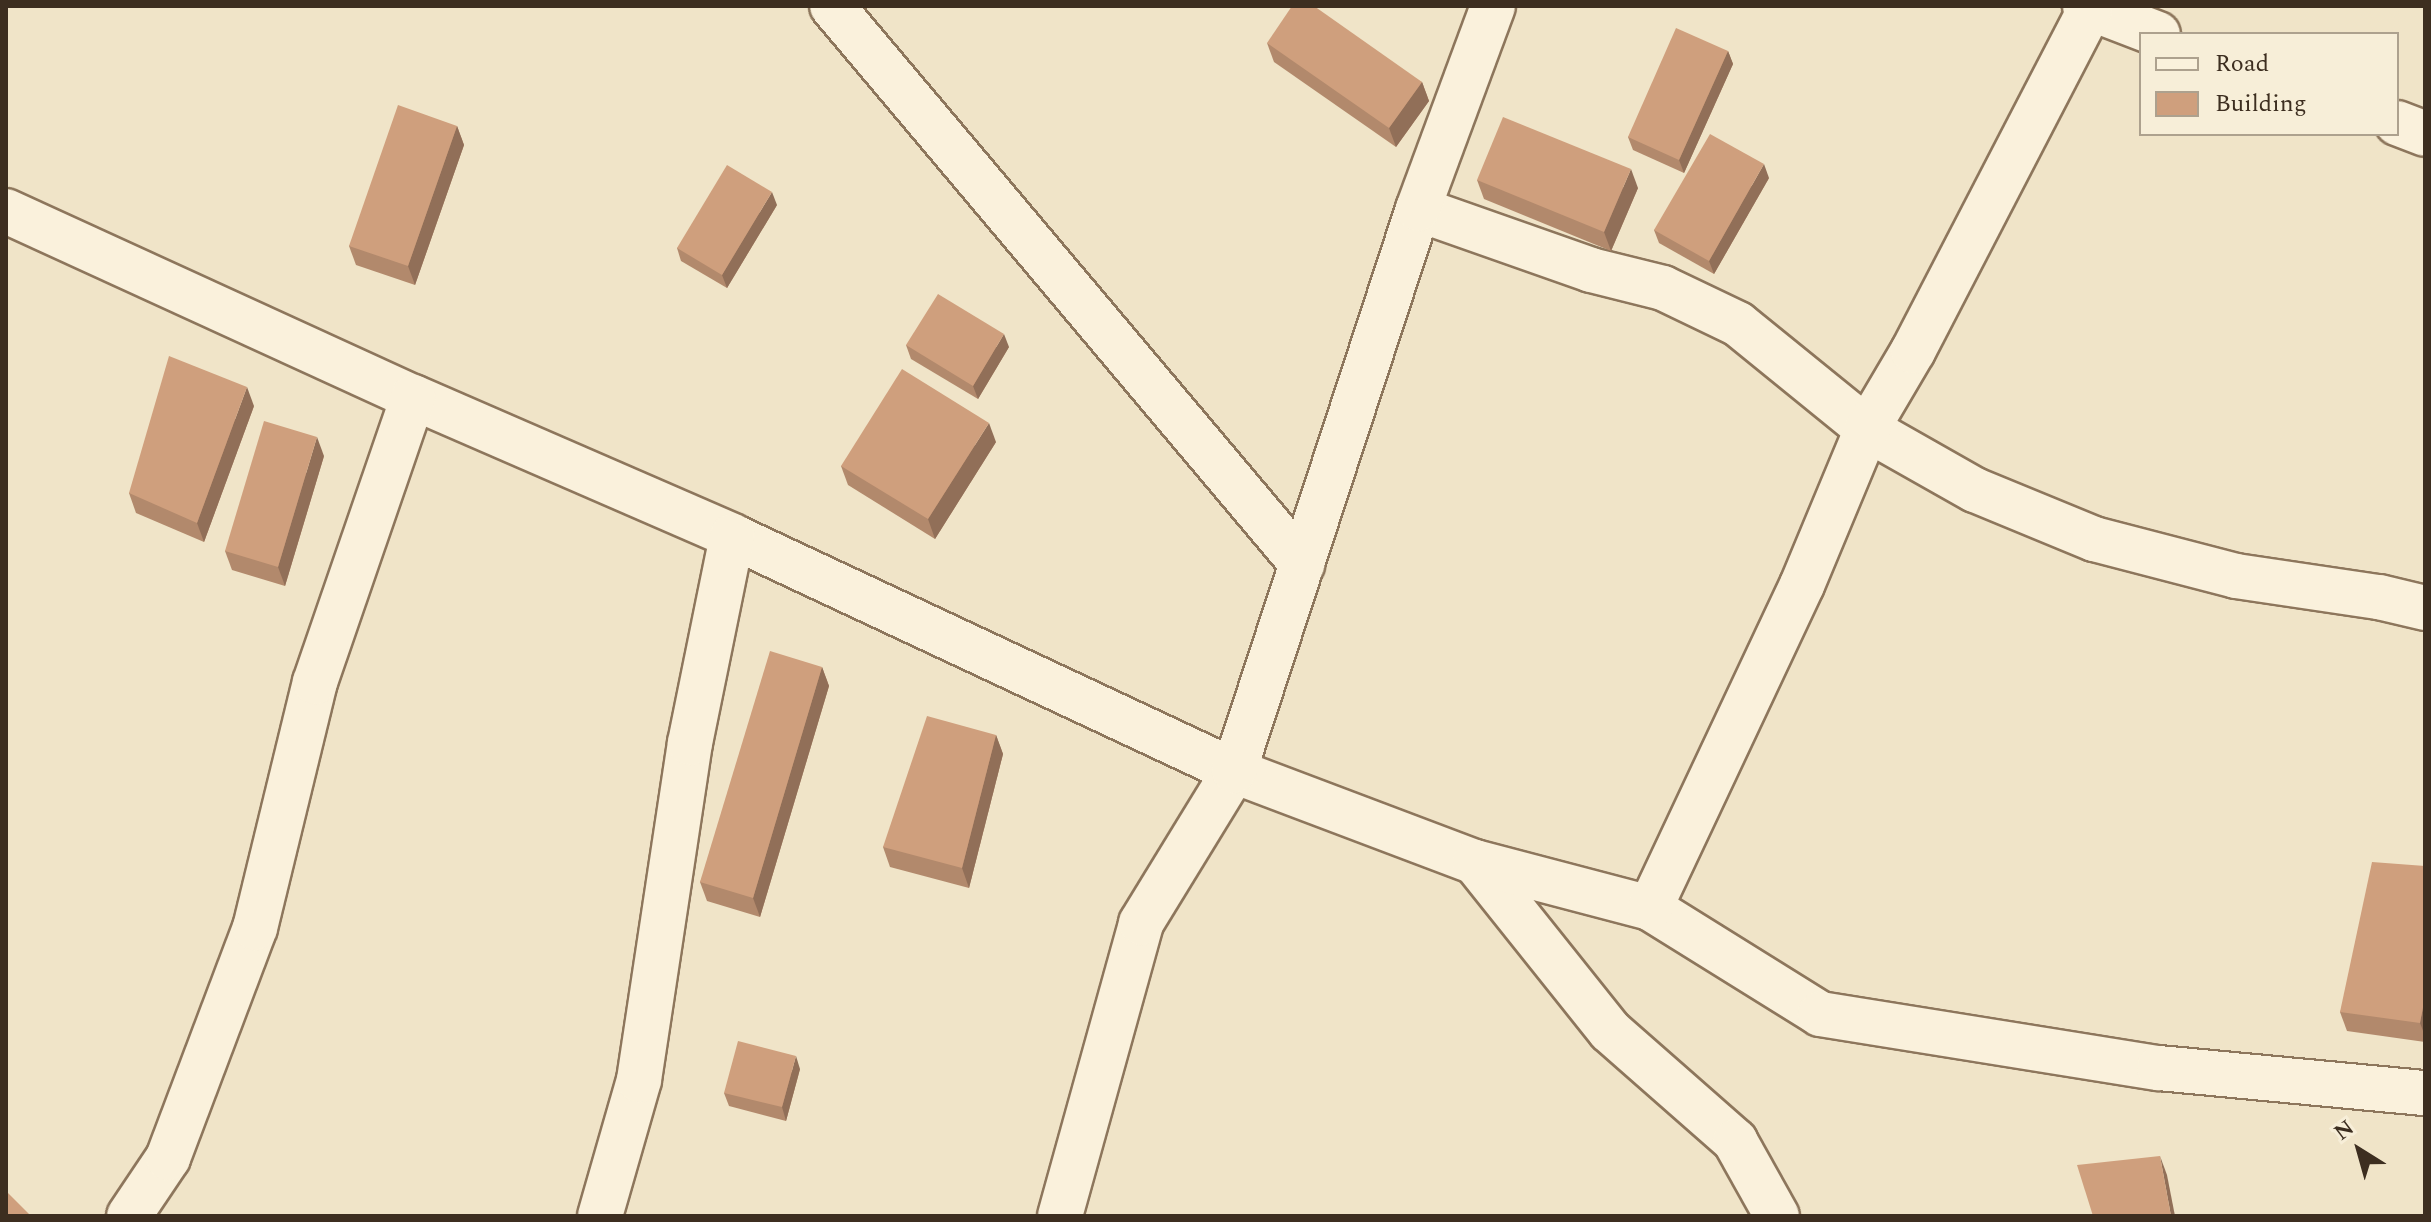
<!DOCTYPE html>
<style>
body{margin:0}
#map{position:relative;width:2431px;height:1222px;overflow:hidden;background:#f0e4c8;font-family:Spectral,serif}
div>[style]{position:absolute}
.roads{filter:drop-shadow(2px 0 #8d765c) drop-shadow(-2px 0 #8d765c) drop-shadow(0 2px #8d765c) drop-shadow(0 -2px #8d765c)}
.minor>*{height:44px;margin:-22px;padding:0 22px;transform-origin:22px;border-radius:22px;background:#faf1dc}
.wall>*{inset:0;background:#b2896c}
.shaded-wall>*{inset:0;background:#916f58}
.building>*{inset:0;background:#cf9f7d}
span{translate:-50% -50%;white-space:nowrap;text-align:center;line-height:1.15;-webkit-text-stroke:6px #f7eed8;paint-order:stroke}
.frame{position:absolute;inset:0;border:8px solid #3d2e20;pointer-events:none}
.legend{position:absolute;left:2139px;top:32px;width:260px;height:104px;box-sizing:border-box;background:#f7eed8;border:2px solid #ada18e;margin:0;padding:10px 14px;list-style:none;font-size:24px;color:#3d2e20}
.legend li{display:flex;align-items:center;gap:16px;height:40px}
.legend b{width:40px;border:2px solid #ada18e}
.north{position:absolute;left:2319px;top:1110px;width:80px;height:80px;-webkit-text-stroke:6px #f7eed8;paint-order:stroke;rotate:323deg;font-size:22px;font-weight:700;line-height:32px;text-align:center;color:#3d2e20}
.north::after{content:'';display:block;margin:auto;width:28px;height:36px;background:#3d2e20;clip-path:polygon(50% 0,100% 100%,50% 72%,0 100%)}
</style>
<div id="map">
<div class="roads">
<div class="minor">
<i style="left:832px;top:6px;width:730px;rotate:49.89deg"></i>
<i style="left:2085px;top:6px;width:78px;rotate:21deg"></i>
<i style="left:2397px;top:123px;width:30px;rotate:21deg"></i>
<i style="left:1418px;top:209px;width:183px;rotate:19.4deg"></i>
<i style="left:1591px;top:270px;width:74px;rotate:14deg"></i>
<i style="left:1663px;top:288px;width:83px;rotate:25.6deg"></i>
<i style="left:1738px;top:324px;width:166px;rotate:39.1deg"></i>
<i style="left:1867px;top:429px;width:124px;rotate:29.5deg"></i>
<i style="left:1975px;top:490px;width:129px;rotate:22.4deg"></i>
<i style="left:2094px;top:539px;width:147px;rotate:14.6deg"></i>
<i style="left:2236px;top:576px;width:145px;rotate:8.4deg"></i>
<i style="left:2379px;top:597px;width:47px;rotate:13.4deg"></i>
<i style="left:6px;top:211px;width:447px;rotate:24.6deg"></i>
<i style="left:413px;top:397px;width:348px;rotate:23.5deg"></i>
<i style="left:732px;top:536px;width:554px;rotate:25.09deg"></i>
<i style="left:1234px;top:771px;width:258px;rotate:20.7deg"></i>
<i style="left:1475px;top:862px;width:216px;rotate:51.4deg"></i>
<i style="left:1610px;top:1031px;width:167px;rotate:41.3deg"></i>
<i style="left:1735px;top:1141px;width:86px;rotate:60.8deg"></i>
<i style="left:1475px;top:862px;width:181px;rotate:14.7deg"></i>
<i style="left:1650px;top:908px;width:200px;rotate:31.9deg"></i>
<i style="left:1820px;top:1014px;width:343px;rotate:9.1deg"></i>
<i style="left:2159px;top:1068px;width:267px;rotate:5.4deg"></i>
<i style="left:1650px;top:908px;width:357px;rotate:-64.8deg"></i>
<i style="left:1802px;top:585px;width:169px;rotate:-67.4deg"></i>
<i style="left:1867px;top:429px;width:91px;rotate:-59.5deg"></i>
<i style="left:1913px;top:351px;width:385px;rotate:-62.6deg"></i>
<i style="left:129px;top:1216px;width:70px;rotate:-56.1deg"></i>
<i style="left:168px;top:1158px;width:246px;rotate:-69.3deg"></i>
<i style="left:255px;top:928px;width:253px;rotate:-76.3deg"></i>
<i style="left:315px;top:682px;width:301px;rotate:-71deg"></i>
<i style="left:600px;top:1216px;width:141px;rotate:-74deg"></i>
<i style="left:639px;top:1080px;width:341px;rotate:-81.4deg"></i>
<i style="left:690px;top:743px;width:211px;rotate:-78.5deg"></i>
<i style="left:1060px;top:1216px;width:304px;rotate:-74.5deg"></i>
<i style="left:1141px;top:923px;width:178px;rotate:-58.5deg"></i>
<i style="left:1234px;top:771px;width:591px;rotate:-71.87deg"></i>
<i style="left:1418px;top:209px;width:216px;rotate:-69.7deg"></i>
</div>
</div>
<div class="wall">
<i style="clip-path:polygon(1267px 43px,1422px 82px,1429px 101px,1396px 147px,1274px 62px)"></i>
<i style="clip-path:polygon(1728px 51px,1733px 64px,1684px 173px,1633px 150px,1628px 137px)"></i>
<i style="clip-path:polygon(457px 126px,464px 145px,415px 285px,356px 265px,349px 246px)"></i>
<i style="clip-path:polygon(1769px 178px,1714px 274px,1659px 243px,1654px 230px)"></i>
<i style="clip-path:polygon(1477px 180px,1638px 188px,1611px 251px,1484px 199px)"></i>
<i style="clip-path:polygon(777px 205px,727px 288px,681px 261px,677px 248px)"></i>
<i style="clip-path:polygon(906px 345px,1009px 347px,978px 399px,911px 359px)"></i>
<i style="clip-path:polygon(254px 406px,204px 542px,136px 513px,129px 493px)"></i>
<i style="clip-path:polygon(996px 442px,935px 539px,848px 485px,841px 466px)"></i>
<i style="clip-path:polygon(324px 456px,285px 586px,232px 570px,225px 551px)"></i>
<i style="clip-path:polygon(822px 667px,829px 686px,760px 917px,707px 901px,700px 882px)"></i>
<i style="clip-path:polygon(996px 735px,1003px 754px,969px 888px,890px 867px,883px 847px)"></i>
<i style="clip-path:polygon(2425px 866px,2425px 1042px,2347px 1031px,2340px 1012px)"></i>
<i style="clip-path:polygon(800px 1069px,786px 1121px,729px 1106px,724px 1093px)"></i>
</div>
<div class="shaded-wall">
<i style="clip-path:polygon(1728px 51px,1733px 64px,1684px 173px,1679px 160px)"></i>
<i style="clip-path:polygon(1422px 82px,1429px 101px,1396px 147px,1389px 128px)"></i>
<i style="clip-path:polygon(457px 126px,464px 145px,415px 285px,408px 266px)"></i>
<i style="clip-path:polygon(1764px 164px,1769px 178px,1714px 274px,1709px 261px)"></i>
<i style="clip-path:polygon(1631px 169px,1638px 188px,1611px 251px,1604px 232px)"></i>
<i style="clip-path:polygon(772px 192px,777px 205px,727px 288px,722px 275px)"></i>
<i style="clip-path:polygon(1004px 334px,1009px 347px,978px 399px,973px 386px)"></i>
<i style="clip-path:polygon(247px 387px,254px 406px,204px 542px,197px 523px)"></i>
<i style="clip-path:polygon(989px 423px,996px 442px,935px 539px,928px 519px)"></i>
<i style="clip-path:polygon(317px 437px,324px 456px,285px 586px,278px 567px)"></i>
<i style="clip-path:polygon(822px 667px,829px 686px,760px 917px,753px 898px)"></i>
<i style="clip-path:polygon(996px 735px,1003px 754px,969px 888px,962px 868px)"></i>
<i style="clip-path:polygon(2425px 997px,2425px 1036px,2420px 1023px)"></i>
<i style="clip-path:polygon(796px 1056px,800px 1069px,786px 1121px,782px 1107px)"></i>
<i style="clip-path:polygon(2160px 1156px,2167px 1175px,2175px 1216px,2171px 1216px)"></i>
</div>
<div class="building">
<i style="clip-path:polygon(1292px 6px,1314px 6px,1422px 82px,1389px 128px,1267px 43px)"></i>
<i style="clip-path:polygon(1676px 28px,1728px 51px,1679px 160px,1628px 137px)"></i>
<i style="clip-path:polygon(398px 105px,457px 126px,408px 266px,349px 246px)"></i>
<i style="clip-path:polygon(1503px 117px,1631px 169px,1604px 232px,1477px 180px)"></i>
<i style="clip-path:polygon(1710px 134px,1764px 164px,1709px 261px,1654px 230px)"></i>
<i style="clip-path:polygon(727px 165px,772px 192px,722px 275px,677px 248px)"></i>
<i style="clip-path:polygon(938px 294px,1004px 334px,973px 386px,906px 345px)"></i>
<i style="clip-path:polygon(169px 356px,247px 387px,197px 523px,129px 493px)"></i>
<i style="clip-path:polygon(902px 369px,989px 423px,928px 519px,841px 466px)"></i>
<i style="clip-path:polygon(264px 421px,317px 437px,278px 567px,225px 551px)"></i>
<i style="clip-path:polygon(770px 651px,822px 667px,753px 898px,700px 882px)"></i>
<i style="clip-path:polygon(927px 716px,996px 735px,962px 868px,883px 847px)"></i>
<i style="clip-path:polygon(2372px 862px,2425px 866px,2425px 997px,2420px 1023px,2340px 1012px)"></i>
<i style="clip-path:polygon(738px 1041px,796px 1056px,782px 1107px,724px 1093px)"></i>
<i style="clip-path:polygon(2160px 1156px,2171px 1216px,2093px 1216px,2077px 1165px)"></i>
<i style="clip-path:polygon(6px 1191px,31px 1216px,6px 1216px)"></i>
</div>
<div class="frame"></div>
<ul class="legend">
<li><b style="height:10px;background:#faf1dc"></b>Road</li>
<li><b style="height:22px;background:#cf9f7d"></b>Building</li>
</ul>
<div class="north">N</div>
</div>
